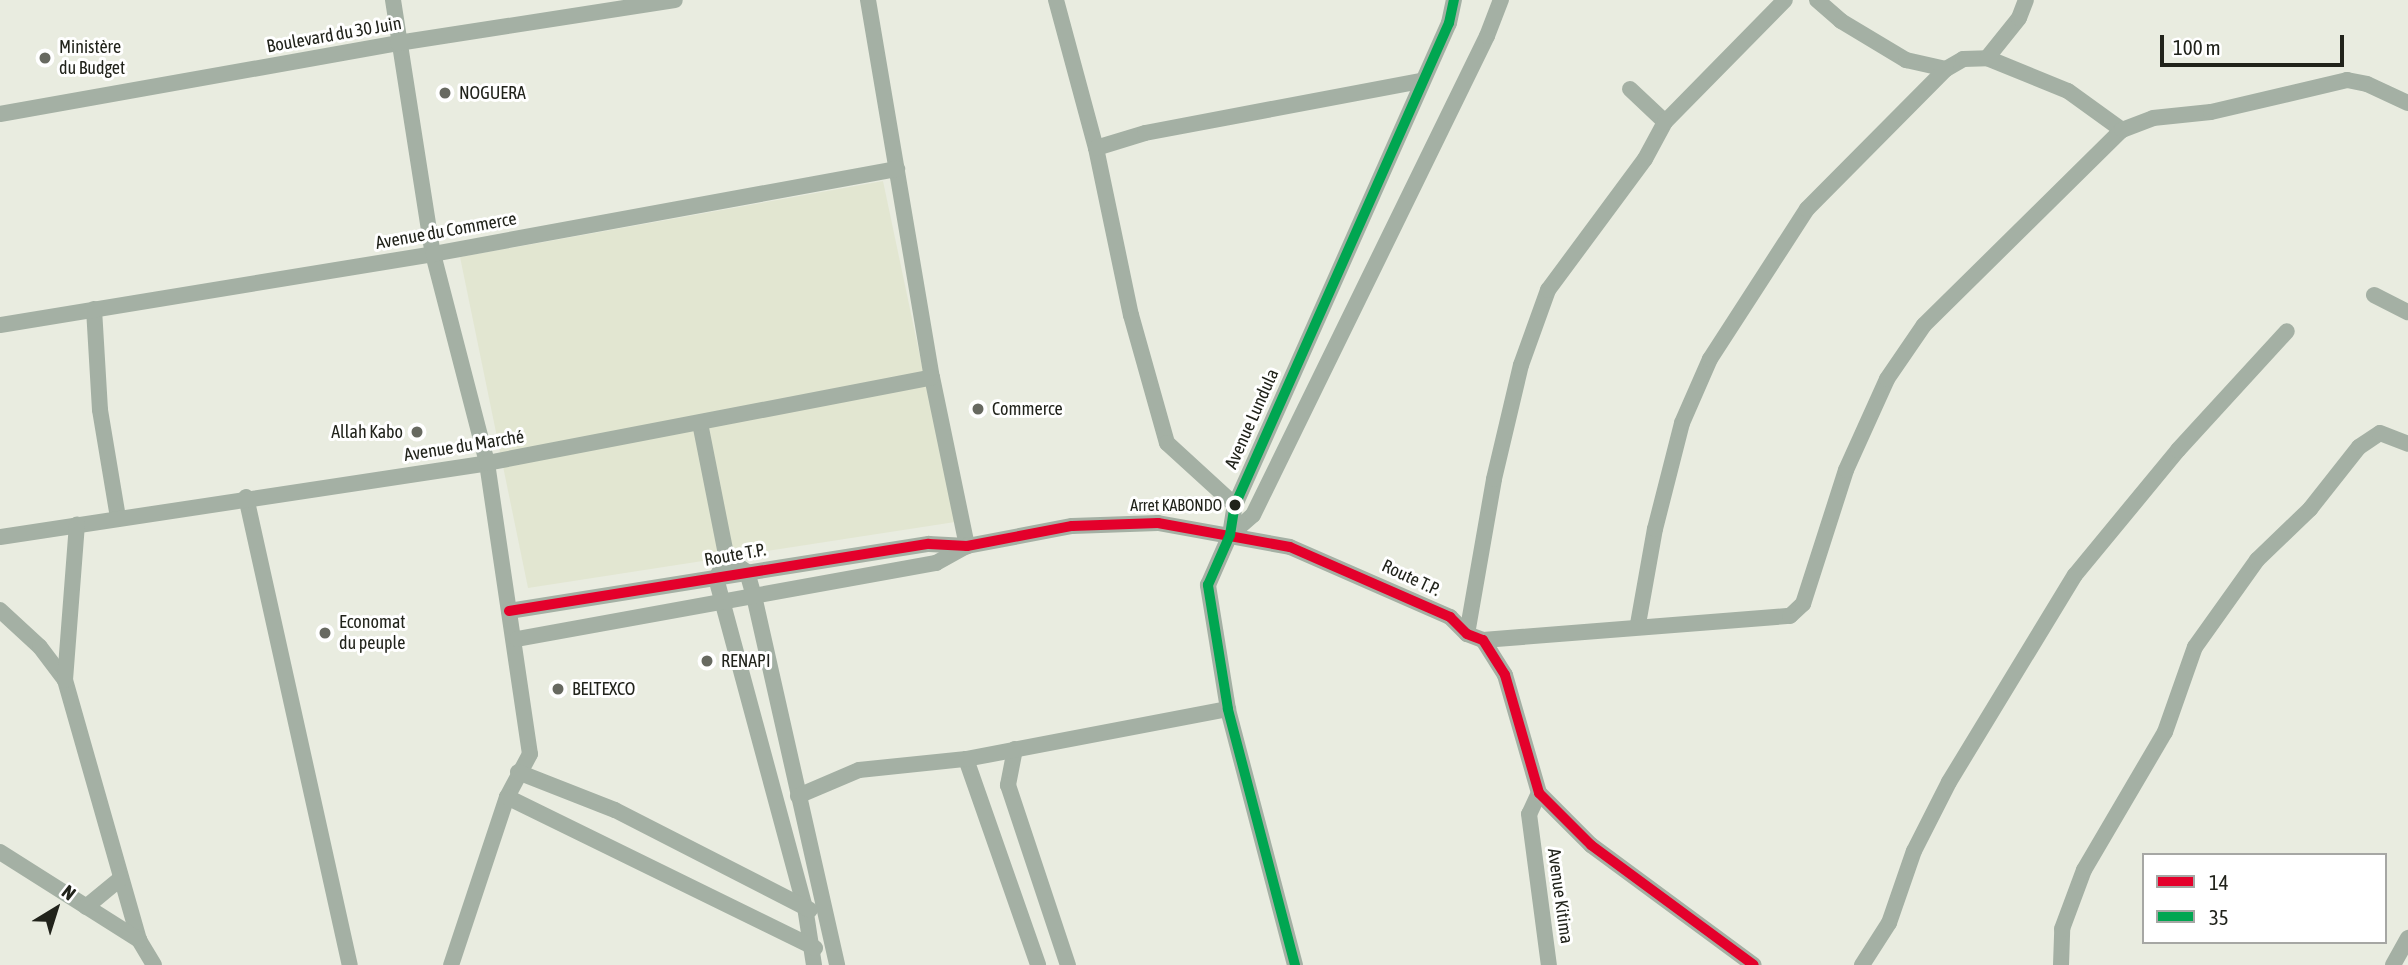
<!DOCTYPE html>
<meta charset="utf-8">
<style>
body{margin:0}
#map{position:relative;width:2408px;height:965px;overflow:hidden;background:#e9ece0;font-family:"Asap Condensed",sans-serif}
div>[style]{position:absolute}
.built>*{inset:0;background:#e2e6d1}
.minor>*{height:16px;margin:-8px;padding:0 8px;transform-origin:8px;border-radius:8px;background:#a4b0a4}
.bus-1>*{height:10px;margin:-5px;padding:0 5px;transform-origin:5px;border-radius:5px;background:#e4002b}
.bus-2>*{height:10px;margin:-5px;padding:0 5px;transform-origin:5px;border-radius:5px;background:#00a651}
.dots>*{width:19px;height:19px;translate:-50% -50%;box-sizing:border-box;border:4px solid #fff;border-radius:50%}
span{translate:-50% -50%;white-space:nowrap;text-align:center;line-height:1.15;-webkit-text-stroke:6px #fff;paint-order:stroke}
.bus-label{font-size:16px;color:#21231b}
.right{translate:-100% -50%;text-align:right}
.street-label{font-size:18px;color:#21231b}
.poi-label{font-size:18px;color:#21231b}
.left{translate:0 -50%;text-align:left}
.legend{position:absolute;left:2142px;top:853px;width:245px;height:91px;box-sizing:border-box;background:#fff;border:2px solid #a6a7a4;margin:0;padding:9px 12px;list-style:none;font-size:21px;color:#21231b}
.legend li{display:flex;align-items:center;gap:14px;height:35px}
.legend b{width:35px;border:2px solid #a6a7a4}
.north{position:absolute;left:21px;top:874px;width:70px;height:70px;-webkit-text-stroke:5px #fff;paint-order:stroke;rotate:38deg;font-size:19px;font-weight:700;line-height:28px;text-align:center;color:#21231b}
.north::after{content:'';display:block;margin:auto;width:24px;height:32px;background:#21231b;clip-path:polygon(50% 0,100% 100%,50% 72%,0 100%)}
.scale{position:absolute;left:2160px;top:35px;width:184px;height:32px;box-sizing:border-box;border:4px solid #21231b;border-top:0;padding-left:9px;font-size:21px;line-height:24px;white-space:nowrap;color:#21231b;-webkit-text-stroke:5px #fff;paint-order:stroke}
</style>
<div id="map">
<div class="built">
<i style="clip-path:polygon(883px 181px,955px 522px,528px 588px,460px 257px)"></i>
</div>
<div class="minor">
<i style="left:393px;top:0;width:257px;rotate:81.1deg"></i>
<i style="left:433px;top:254px;width:216px;rotate:75.5deg"></i>
<i style="left:487px;top:463px;width:294px;rotate:81.6deg"></i>
<i style="left:530px;top:754px;width:49px;rotate:118.1deg"></i>
<i style="left:507px;top:797px;width:177px;rotate:108.4deg"></i>
<i style="left:868px;top:0;width:382px;rotate:80.4deg"></i>
<i style="left:932px;top:377px;width:173px;rotate:78.3deg"></i>
<i style="left:1056px;top:0;width:153px;rotate:74.9deg"></i>
<i style="left:1096px;top:148px;width:171px;rotate:78.2deg"></i>
<i style="left:1131px;top:315px;width:133px;rotate:74.3deg"></i>
<i style="left:1167px;top:443px;width:92px;rotate:42.4deg"></i>
<i style="left:1817px;top:0;width:32px;rotate:41deg"></i>
<i style="left:1841px;top:21px;width:76px;rotate:31deg"></i>
<i style="left:1906px;top:60px;width:41px;rotate:12.7deg"></i>
<i style="left:1946px;top:69px;width:20px;rotate:-30deg"></i>
<i style="left:1963px;top:59px;width:24px;rotate:-2deg"></i>
<i style="left:1987px;top:58px;width:87px;rotate:22.2deg"></i>
<i style="left:2068px;top:91px;width:67px;rotate:35.8deg"></i>
<i style="left:1987px;top:58px;width:51px;rotate:-51.3deg"></i>
<i style="left:2019px;top:18px;width:19px;rotate:-69deg"></i>
<i style="left:1630px;top:89px;width:48px;rotate:43.3deg"></i>
<i style="left:0;top:114px;width:404px;rotate:-10.1deg"></i>
<i style="left:398px;top:43px;width:280px;rotate:-8.8deg"></i>
<i style="left:1096px;top:148px;width:51px;rotate:-17deg"></i>
<i style="left:1145px;top:133px;width:281px;rotate:-10.7deg"></i>
<i style="left:2374px;top:295px;width:38px;rotate:27deg"></i>
<i style="left:94px;top:309px;width:101px;rotate:86.6deg"></i>
<i style="left:100px;top:410px;width:109px;rotate:80.5deg"></i>
<i style="left:0;top:325px;width:439px;rotate:-9.3deg"></i>
<i style="left:433px;top:254px;width:472px;rotate:-10.4deg"></i>
<i style="left:700px;top:423px;width:139px;rotate:78.8deg"></i>
<i style="left:727px;top:559px;width:22px;rotate:120deg"></i>
<i style="left:716px;top:578px;width:341px;rotate:74.9deg"></i>
<i style="left:805px;top:907px;width:59px;rotate:81.2deg"></i>
<i style="left:246px;top:497px;width:479px;rotate:77.5deg"></i>
<i style="left:1230px;top:535px;width:30px;rotate:-41deg"></i>
<i style="left:1253px;top:515px;width:533px;rotate:-63.96deg"></i>
<i style="left:1487px;top:36px;width:39px;rotate:-69deg"></i>
<i style="left:0;top:537px;width:493px;rotate:-8.6deg"></i>
<i style="left:487px;top:463px;width:453px;rotate:-10.9deg"></i>
<i style="left:738px;top:566px;width:11px;rotate:34deg"></i>
<i style="left:747px;top:572px;width:25px;rotate:74deg"></i>
<i style="left:754px;top:596px;width:378px;rotate:77.3deg"></i>
<i style="left:0;top:610px;width:54px;rotate:42.8deg"></i>
<i style="left:40px;top:647px;width:41px;rotate:52.9deg"></i>
<i style="left:65px;top:680px;width:270px;rotate:74.1deg"></i>
<i style="left:139px;top:940px;width:29px;rotate:59deg"></i>
<i style="left:509px;top:611px;width:425px;rotate:-9.1deg"></i>
<i style="left:929px;top:544px;width:38px;rotate:3deg"></i>
<i style="left:967px;top:546px;width:107px;rotate:-10.8deg"></i>
<i style="left:1072px;top:526px;width:86px;rotate:-2deg"></i>
<i style="left:1158px;top:523px;width:134px;rotate:10.3deg"></i>
<i style="left:1290px;top:547px;width:175px;rotate:23.6deg"></i>
<i style="left:1450px;top:617px;width:24px;rotate:45deg"></i>
<i style="left:1467px;top:634px;width:17px;rotate:21deg"></i>
<i style="left:1483px;top:640px;width:41px;rotate:57.8deg"></i>
<i style="left:1505px;top:675px;width:123px;rotate:73.9deg"></i>
<i style="left:1539px;top:793px;width:74px;rotate:45deg"></i>
<i style="left:1591px;top:845px;width:202px;rotate:36.4deg"></i>
<i style="left:1638px;top:624px;width:97px;rotate:-79.9deg"></i>
<i style="left:1655px;top:529px;width:109px;rotate:-75.7deg"></i>
<i style="left:1682px;top:423px;width:70px;rotate:-66.4deg"></i>
<i style="left:1710px;top:359px;width:179px;rotate:-57.1deg"></i>
<i style="left:1807px;top:209px;width:197px;rotate:-45.2deg"></i>
<i style="left:1467px;top:634px;width:157px;rotate:-80.1deg"></i>
<i style="left:1494px;top:479px;width:117px;rotate:-76.7deg"></i>
<i style="left:1521px;top:365px;width:80px;rotate:-70.2deg"></i>
<i style="left:1548px;top:290px;width:163px;rotate:-53.5deg"></i>
<i style="left:1645px;top:159px;width:42px;rotate:-61.6deg"></i>
<i style="left:1665px;top:122px;width:171px;rotate:-45.5deg"></i>
<i style="left:517px;top:639px;width:426px;rotate:-10.3deg"></i>
<i style="left:936px;top:563px;width:35px;rotate:-29deg"></i>
<i style="left:1483px;top:640px;width:308px;rotate:-4.5deg"></i>
<i style="left:1790px;top:616px;width:18px;rotate:-43deg"></i>
<i style="left:1803px;top:604px;width:141px;rotate:-72.2deg"></i>
<i style="left:1846px;top:470px;width:100px;rotate:-65.7deg"></i>
<i style="left:1887px;top:379px;width:65px;rotate:-55.6deg"></i>
<i style="left:1924px;top:325px;width:278px;rotate:-44.6deg"></i>
<i style="left:2122px;top:130px;width:33px;rotate:-21deg"></i>
<i style="left:2153px;top:118px;width:58px;rotate:-5.9deg"></i>
<i style="left:2211px;top:112px;width:140px;rotate:-13.2deg"></i>
<i style="left:2347px;top:80px;width:20px;rotate:11deg"></i>
<i style="left:2367px;top:84px;width:45px;rotate:24.9deg"></i>
<i style="left:65px;top:680px;width:156px;rotate:-85.6deg"></i>
<i style="left:1015px;top:749px;width:37px;rotate:101deg"></i>
<i style="left:1008px;top:785px;width:190px;rotate:71.6deg"></i>
<i style="left:966px;top:759px;width:218px;rotate:70.7deg"></i>
<i style="left:518px;top:772px;width:104px;rotate:21.4deg"></i>
<i style="left:615px;top:810px;width:219px;rotate:27.1deg"></i>
<i style="left:1539px;top:793px;width:23px;rotate:115deg"></i>
<i style="left:1529px;top:814px;width:152px;rotate:82.5deg"></i>
<i style="left:798px;top:796px;width:66px;rotate:-23.1deg"></i>
<i style="left:859px;top:770px;width:108px;rotate:-5.9deg"></i>
<i style="left:966px;top:759px;width:267px;rotate:-10.8deg"></i>
<i style="left:507px;top:797px;width:343px;rotate:26.1deg"></i>
<i style="left:0;top:852px;width:165px;rotate:32.3deg"></i>
<i style="left:86px;top:907px;width:45px;rotate:-39.6deg"></i>
<i style="left:1295px;top:965px;width:265px;rotate:-104.7deg"></i>
<i style="left:1228px;top:709px;width:126px;rotate:-99.2deg"></i>
<i style="left:1208px;top:585px;width:55px;rotate:-66.3deg"></i>
<i style="left:1230px;top:535px;width:30px;rotate:-81deg"></i>
<i style="left:1235px;top:505px;width:527px;rotate:-66.06deg"></i>
<i style="left:1449px;top:23px;width:24px;rotate:-78deg"></i>
<i style="left:1862px;top:965px;width:50px;rotate:-57.3deg"></i>
<i style="left:1889px;top:923px;width:76px;rotate:-70.9deg"></i>
<i style="left:1914px;top:851px;width:77px;rotate:-63.1deg"></i>
<i style="left:1949px;top:782px;width:242px;rotate:-58.7deg"></i>
<i style="left:2075px;top:575px;width:162px;rotate:-50.5deg"></i>
<i style="left:2178px;top:450px;width:161px;rotate:-47.5deg"></i>
<i style="left:2061px;top:965px;width:36px;rotate:-88deg"></i>
<i style="left:2062px;top:929px;width:63px;rotate:-69.6deg"></i>
<i style="left:2084px;top:870px;width:160px;rotate:-59.6deg"></i>
<i style="left:2165px;top:732px;width:90px;rotate:-70.6deg"></i>
<i style="left:2195px;top:647px;width:107px;rotate:-54.5deg"></i>
<i style="left:2257px;top:560px;width:74px;rotate:-43.9deg"></i>
<i style="left:2310px;top:509px;width:79px;rotate:-51.7deg"></i>
<i style="left:2359px;top:447px;width:25px;rotate:-34deg"></i>
<i style="left:2380px;top:433px;width:30px;rotate:21deg"></i>
<i style="left:2393px;top:965px;width:31px;rotate:-61deg"></i>
</div>
<div class="bus-1">
<i style="left:509px;top:611px;width:425px;rotate:-9.1deg"></i>
<i style="left:929px;top:544px;width:38px;rotate:3deg"></i>
<i style="left:967px;top:546px;width:107px;rotate:-10.8deg"></i>
<i style="left:1072px;top:526px;width:86px;rotate:-2deg"></i>
<i style="left:1158px;top:523px;width:134px;rotate:10.3deg"></i>
<i style="left:1290px;top:547px;width:175px;rotate:23.6deg"></i>
<i style="left:1450px;top:617px;width:24px;rotate:45deg"></i>
<i style="left:1467px;top:634px;width:17px;rotate:21deg"></i>
<i style="left:1483px;top:640px;width:41px;rotate:57.8deg"></i>
<i style="left:1505px;top:675px;width:123px;rotate:73.9deg"></i>
<i style="left:1539px;top:793px;width:74px;rotate:45deg"></i>
<i style="left:1591px;top:845px;width:202px;rotate:36.4deg"></i>
</div>
<div class="bus-2">
<i style="left:1295px;top:965px;width:265px;rotate:-104.7deg"></i>
<i style="left:1228px;top:709px;width:126px;rotate:-99.2deg"></i>
<i style="left:1208px;top:585px;width:55px;rotate:-66.3deg"></i>
<i style="left:1230px;top:535px;width:30px;rotate:-81deg"></i>
<i style="left:1235px;top:505px;width:527px;rotate:-66.06deg"></i>
<i style="left:1449px;top:23px;width:24px;rotate:-78deg"></i>
</div>
<div class="dots">
<i style="left:45px;top:58px;background:#676960"></i>
<i style="left:445px;top:93px;background:#676960"></i>
<i style="left:978px;top:409px;background:#676960"></i>
<i style="left:417px;top:432px;background:#676960"></i>
<i style="left:1235px;top:505px;background:#21231b"></i>
<i style="left:325px;top:633px;background:#676960"></i>
<i style="left:707px;top:661px;background:#676960"></i>
<i style="left:558px;top:689px;background:#676960"></i>
</div>
<div class="bus-label">
<span class="right" style="left:1222px;top:505px">Arret KABONDO</span>
</div>
<div class="street-label">
<span style="left:334px;top:35px;rotate:-10deg">Boulevard du 30 Juin</span>
<span style="left:446px;top:231px;rotate:-10deg">Avenue du Commerce</span>
<span style="left:1252px;top:419px;rotate:-66deg">Avenue Lundula</span>
<span style="left:464px;top:446px;rotate:-9deg">Avenue du Marché</span>
<span style="left:735px;top:555px;rotate:-10deg">Route T.P.</span>
<span style="left:1411px;top:578px;rotate:25deg">Route T.P.</span>
<span style="left:1560px;top:896px;rotate:82deg">Avenue Kitima</span>
</div>
<div class="poi-label">
<span class="left" style="left:59px;top:58px">Ministère<br>du Budget</span>
<span class="left" style="left:459px;top:93px">NOGUERA</span>
<span class="left" style="left:992px;top:409px">Commerce</span>
<span class="right" style="left:403px;top:432px">Allah Kabo</span>
<span class="left" style="left:339px;top:633px">Economat<br>du peuple</span>
<span class="left" style="left:721px;top:661px">RENAPI</span>
<span class="left" style="left:572px;top:689px">BELTEXCO</span>
</div>
<ul class="legend">
<li><b style="height:9px;background:#e4002b"></b>14</li>
<li><b style="height:9px;background:#00a651"></b>35</li>
</ul>
<div class="north">N</div>
<div class="scale">100 m</div>
</div>
